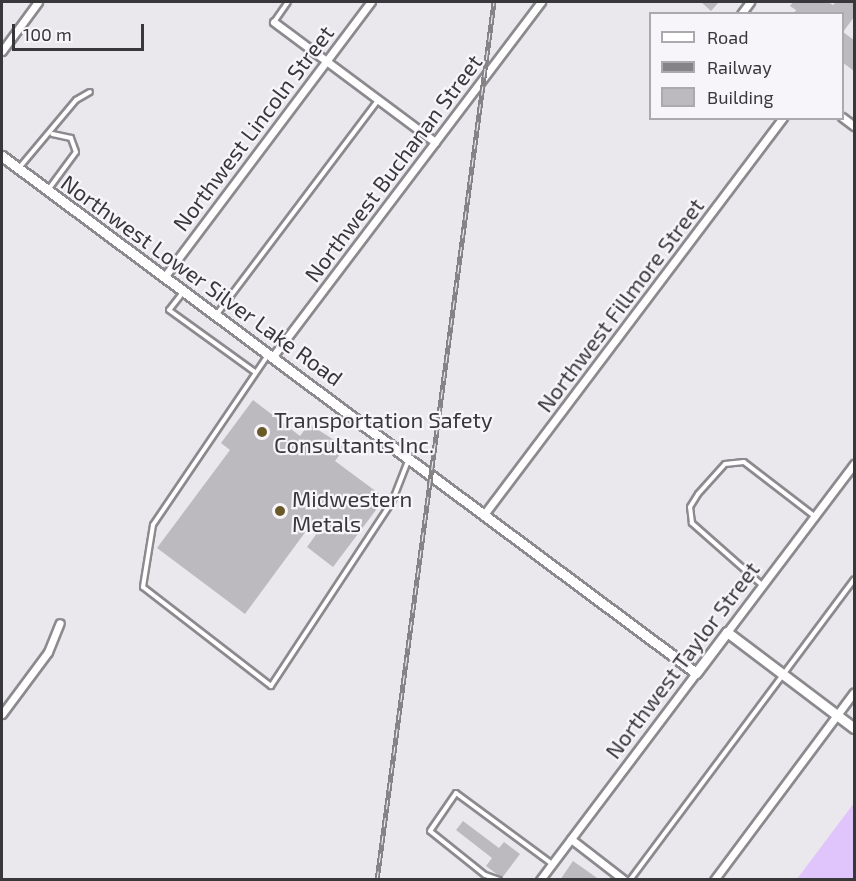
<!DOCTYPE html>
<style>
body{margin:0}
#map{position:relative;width:856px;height:881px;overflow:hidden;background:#eae8ed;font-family:"Exo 2",sans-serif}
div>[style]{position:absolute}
.green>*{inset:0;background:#e0c4fc}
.building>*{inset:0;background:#bcbabf}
.roads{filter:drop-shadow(2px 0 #8c8a8e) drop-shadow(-2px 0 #8c8a8e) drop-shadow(0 2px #8c8a8e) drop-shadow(0 -2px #8c8a8e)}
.service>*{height:4px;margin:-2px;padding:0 2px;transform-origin:2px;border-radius:2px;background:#fff}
.minor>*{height:7px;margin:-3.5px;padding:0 3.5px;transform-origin:3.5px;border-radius:3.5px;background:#fff}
.tertiary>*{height:9px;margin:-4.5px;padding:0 4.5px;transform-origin:4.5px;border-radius:4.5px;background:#fff}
.rail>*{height:5px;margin-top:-2.5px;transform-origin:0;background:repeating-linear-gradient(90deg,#f8f5fa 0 9px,#858386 0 18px);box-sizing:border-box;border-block:2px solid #858386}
.dots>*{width:16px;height:16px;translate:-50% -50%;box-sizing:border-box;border:3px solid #f8f5fa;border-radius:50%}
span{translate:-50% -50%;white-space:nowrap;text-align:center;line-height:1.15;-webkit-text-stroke:4.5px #f8f5fa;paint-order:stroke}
.street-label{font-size:22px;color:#383739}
.poi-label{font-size:22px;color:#383739}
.left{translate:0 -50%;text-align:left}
.frame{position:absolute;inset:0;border:3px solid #383739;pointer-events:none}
.legend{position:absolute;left:649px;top:12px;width:195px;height:108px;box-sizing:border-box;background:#f8f5fa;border:2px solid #aba9ad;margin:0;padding:8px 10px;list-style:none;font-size:18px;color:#383739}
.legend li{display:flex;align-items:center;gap:12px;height:30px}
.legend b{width:30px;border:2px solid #aba9ad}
.scale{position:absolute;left:12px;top:24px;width:132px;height:27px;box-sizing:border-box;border:3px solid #383739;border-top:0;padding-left:8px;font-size:18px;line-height:21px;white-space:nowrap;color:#383739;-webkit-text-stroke:4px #f8f5fa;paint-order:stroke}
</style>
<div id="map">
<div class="green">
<i style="clip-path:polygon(854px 803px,854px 879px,797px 879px)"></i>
</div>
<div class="building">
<i style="clip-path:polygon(701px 2px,719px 2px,711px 11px)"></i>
<i style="clip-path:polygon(793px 2px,828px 2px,833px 5px,836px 2px,854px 2px,854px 17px,843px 32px,854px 40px,854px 71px,842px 62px,842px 14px,794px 14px,796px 10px,790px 6px)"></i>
<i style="clip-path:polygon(253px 400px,300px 436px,309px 424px,345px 447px,335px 461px,385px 498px,333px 567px,307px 547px,320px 529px,312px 523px,245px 614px,157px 548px,230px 450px,221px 443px)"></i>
<i style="clip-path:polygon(463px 821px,499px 848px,504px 842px,520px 854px,502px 878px,486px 866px,492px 858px,456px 830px)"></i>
<i style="clip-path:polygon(573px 861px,600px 880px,560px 880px)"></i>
</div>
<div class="roads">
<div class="service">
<i style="left:274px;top:22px;width:24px;rotate:-55deg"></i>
<i style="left:19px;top:168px;width:89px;rotate:-50deg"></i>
<i style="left:76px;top:100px;width:16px;rotate:-30deg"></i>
<i style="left:48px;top:190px;width:47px;rotate:-53.6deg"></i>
<i style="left:76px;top:152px;width:15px;rotate:-110deg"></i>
<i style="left:71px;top:138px;width:19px;rotate:-168deg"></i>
<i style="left:184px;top:291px;width:24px;rotate:128deg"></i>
<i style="left:169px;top:310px;width:106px;rotate:35.8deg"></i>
<i style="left:217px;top:314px;width:268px;rotate:-53deg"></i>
<i style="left:268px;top:355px;width:205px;rotate:124.1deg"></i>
<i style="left:153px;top:525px;width:63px;rotate:99.2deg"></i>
<i style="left:143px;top:587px;width:162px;rotate:37.7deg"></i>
<i style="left:271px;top:686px;width:220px;rotate:-56.7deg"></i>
<i style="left:392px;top:502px;width:44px;rotate:-68.7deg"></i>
<i style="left:762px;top:585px;width:94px;rotate:-138.5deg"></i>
<i style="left:692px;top:523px;width:16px;rotate:-97deg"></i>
<i style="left:690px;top:507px;width:15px;rotate:-58deg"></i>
<i style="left:698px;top:494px;width:40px;rotate:-48deg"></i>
<i style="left:725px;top:464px;width:19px;rotate:-6deg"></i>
<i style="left:744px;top:462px;width:88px;rotate:37.6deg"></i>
<i style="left:499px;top:880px;width:15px;rotate:-160deg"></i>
<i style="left:485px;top:875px;width:70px;rotate:-141.3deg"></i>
<i style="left:430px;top:831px;width:46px;rotate:-55.6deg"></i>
<i style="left:456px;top:793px;width:118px;rotate:36.4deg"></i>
<i style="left:630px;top:880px;width:375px;rotate:-53.3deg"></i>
</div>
<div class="minor">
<i style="left:741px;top:14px;width:15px;rotate:-53deg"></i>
<i style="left:274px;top:22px;width:201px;rotate:36.7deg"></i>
<i style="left:2px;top:51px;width:61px;rotate:-53.7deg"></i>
<i style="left:842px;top:117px;width:15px;rotate:37deg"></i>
<i style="left:165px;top:276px;width:343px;rotate:-53.1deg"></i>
<i style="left:274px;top:355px;width:443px;rotate:-52.9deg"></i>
<i style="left:485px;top:513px;width:495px;rotate:-53deg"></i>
<i style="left:727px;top:632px;width:211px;rotate:-52.9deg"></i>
<i style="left:2px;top:714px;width:77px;rotate:-53.4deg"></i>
<i style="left:48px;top:652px;width:31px;rotate:-68deg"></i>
<i style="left:571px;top:839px;width:67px;rotate:37.7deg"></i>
<i style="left:540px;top:880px;width:259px;rotate:-53deg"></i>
<i style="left:714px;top:880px;width:234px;rotate:-53.3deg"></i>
</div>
<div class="tertiary">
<i style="left:2px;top:156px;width:865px;rotate:36.68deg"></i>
<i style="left:696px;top:673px;width:51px;rotate:-52.9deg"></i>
<i style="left:727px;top:632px;width:159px;rotate:37.1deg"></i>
</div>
</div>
<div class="rail">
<i style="left:377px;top:880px;width:886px;rotate:-82.41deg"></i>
</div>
<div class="dots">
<i style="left:262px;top:432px;background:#685927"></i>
<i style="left:280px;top:511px;background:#685927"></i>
</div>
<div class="street-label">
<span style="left:253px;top:128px;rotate:-53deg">Northwest Lincoln Street</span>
<span style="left:393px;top:168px;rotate:-53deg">Northwest Buchanan Street</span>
<span style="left:202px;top:280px;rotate:36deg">Northwest Lower Silver Lake Road</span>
<span style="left:620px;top:305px;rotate:-53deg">Northwest Fillmore Street</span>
<span style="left:682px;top:660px;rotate:-53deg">Northwest Taylor Street</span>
</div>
<div class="poi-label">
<span class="left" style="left:274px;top:432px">Transportation Safety<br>Consultants Inc.</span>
<span class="left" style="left:292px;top:511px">Midwestern<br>Metals</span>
</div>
<div class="frame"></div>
<ul class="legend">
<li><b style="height:8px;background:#fff"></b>Road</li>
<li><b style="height:8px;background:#858386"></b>Railway</li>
<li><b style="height:16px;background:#bcbabf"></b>Building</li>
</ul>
<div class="scale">100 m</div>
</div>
